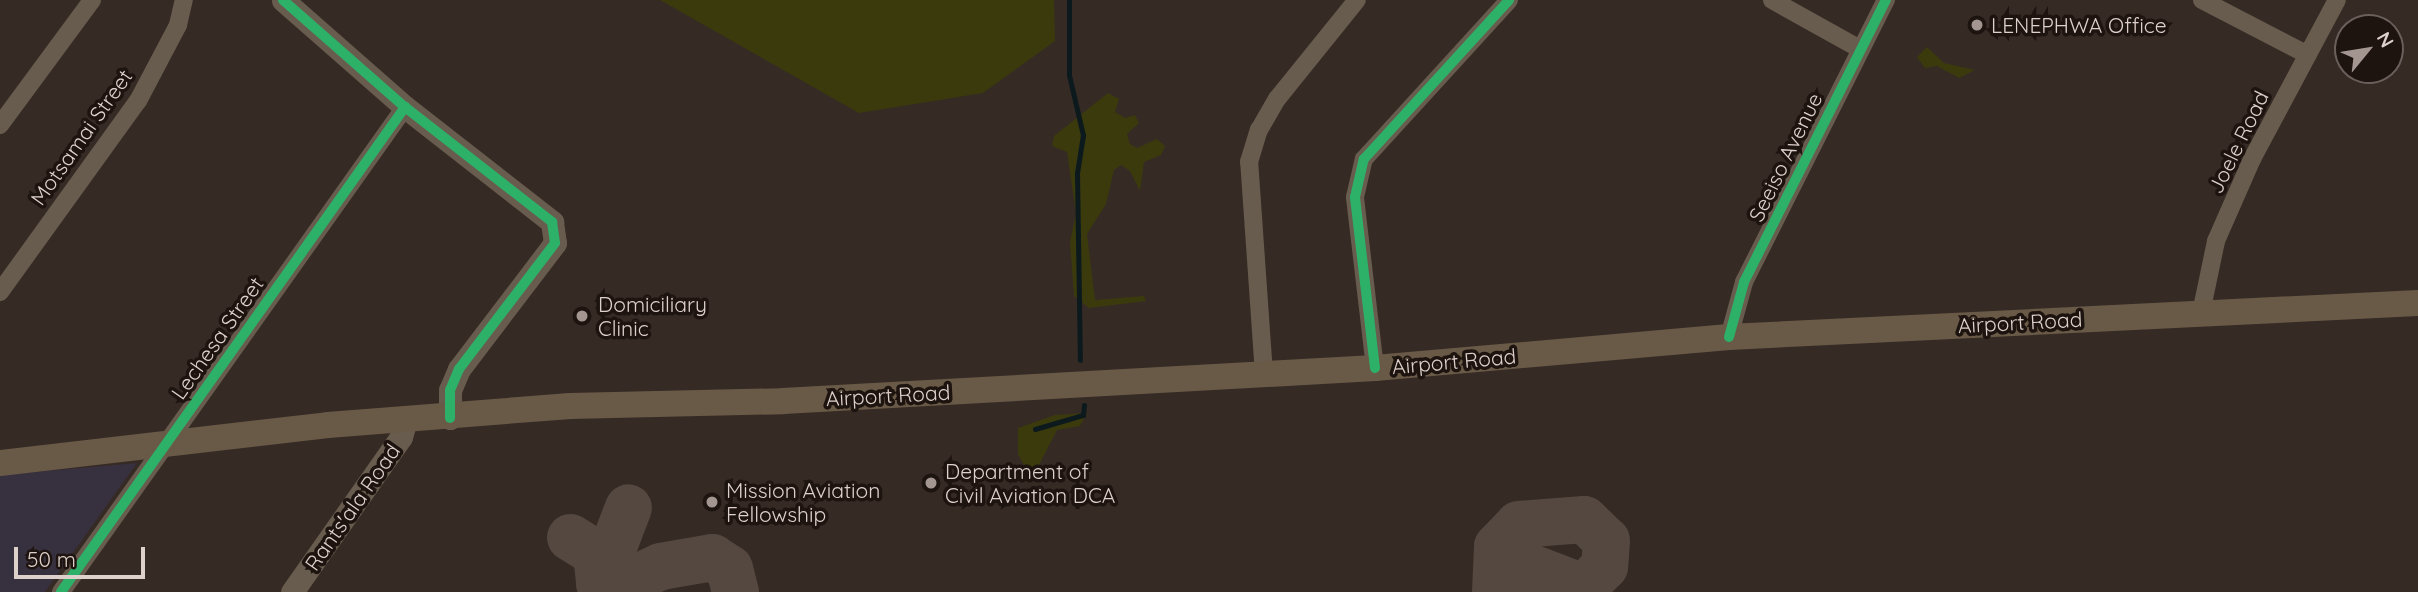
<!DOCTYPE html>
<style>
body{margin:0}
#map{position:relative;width:2418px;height:592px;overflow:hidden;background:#362a25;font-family:Quicksand,sans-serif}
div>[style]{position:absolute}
.education>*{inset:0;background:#37303e}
.green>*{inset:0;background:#3a3a0d}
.stream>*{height:5px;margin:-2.5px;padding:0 2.5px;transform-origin:2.5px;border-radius:2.5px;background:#0c1a1d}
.taxiway>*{height:47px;margin:-23.5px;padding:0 23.5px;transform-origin:23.5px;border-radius:23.5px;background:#544841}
.minor>*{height:18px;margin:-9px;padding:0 9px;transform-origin:9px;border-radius:9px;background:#685c4e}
.tertiary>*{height:23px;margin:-11.5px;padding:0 11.5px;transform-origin:11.5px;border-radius:11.5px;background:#685c4e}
.secondary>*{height:26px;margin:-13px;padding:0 13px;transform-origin:13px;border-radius:13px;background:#695a47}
.cycleway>*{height:10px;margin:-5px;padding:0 5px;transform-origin:5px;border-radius:5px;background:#2db169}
.dots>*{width:19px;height:19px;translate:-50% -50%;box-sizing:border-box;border:4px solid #1d130f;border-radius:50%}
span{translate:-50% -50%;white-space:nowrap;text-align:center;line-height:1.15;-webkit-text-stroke:7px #1d130f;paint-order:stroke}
.poi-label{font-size:21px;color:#ded0ca}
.left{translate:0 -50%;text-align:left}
.street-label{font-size:21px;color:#ded0ca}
.north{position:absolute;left:2334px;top:14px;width:70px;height:70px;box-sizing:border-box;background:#1d130f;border:2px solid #6a5f5a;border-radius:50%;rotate:60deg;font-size:19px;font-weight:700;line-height:28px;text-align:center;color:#ded0ca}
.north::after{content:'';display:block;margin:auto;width:24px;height:32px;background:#a39690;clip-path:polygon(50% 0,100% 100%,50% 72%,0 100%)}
.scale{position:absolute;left:14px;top:547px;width:131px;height:32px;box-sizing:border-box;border:4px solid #ded0ca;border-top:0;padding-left:9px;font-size:21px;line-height:24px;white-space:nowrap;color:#ded0ca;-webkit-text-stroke:5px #1d130f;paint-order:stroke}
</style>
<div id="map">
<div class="education">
<i style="clip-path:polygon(137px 463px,45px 592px,0 592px,0 475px)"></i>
</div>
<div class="green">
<i style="clip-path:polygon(660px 0,1054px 0,1055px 41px,983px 93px,859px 113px)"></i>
<i style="clip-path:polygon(1927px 47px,1944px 63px,1975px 70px,1959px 78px,1937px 66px,1925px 68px,1917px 57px)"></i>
<i style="clip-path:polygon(1108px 93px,1119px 99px,1115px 112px,1125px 118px,1135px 115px,1139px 123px,1127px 134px,1130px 144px,1137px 148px,1157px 139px,1165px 146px,1161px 155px,1144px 162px,1140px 191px,1130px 171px,1121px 165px,1114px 170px,1106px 204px,1087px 234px,1095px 300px,1144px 296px,1146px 301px,1089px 308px,1074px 296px,1070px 242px,1076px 213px,1067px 152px,1052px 146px,1054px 136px)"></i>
<i style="clip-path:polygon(1087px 413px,1080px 426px,1057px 430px,1036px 471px,1028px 473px,1018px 454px,1018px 428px,1055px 415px)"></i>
</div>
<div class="stream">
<i style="left:1069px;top:0;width:75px;rotate:90deg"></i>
<i style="left:1069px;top:75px;width:62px;rotate:76.9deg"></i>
<i style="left:1083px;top:135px;width:39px;rotate:99deg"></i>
<i style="left:1077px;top:174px;width:186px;rotate:89.1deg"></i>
<i style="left:1035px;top:429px;width:50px;rotate:-16.3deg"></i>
<i style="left:1083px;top:415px;width:10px;rotate:-84deg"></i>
</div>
<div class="taxiway">
<i style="left:570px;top:537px;width:31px;rotate:32deg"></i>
<i style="left:596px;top:553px;width:30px;rotate:84deg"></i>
<i style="left:599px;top:583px;width:81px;rotate:-69.1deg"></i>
<i style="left:631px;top:592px;width:20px;rotate:-60deg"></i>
<i style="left:641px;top:575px;width:21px;rotate:-25deg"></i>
<i style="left:660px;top:566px;width:53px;rotate:-9.8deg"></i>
<i style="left:712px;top:557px;width:20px;rotate:33deg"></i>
<i style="left:729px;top:568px;width:25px;rotate:76deg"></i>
<i style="left:1495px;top:592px;width:46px;rotate:-87.5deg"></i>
<i style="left:1497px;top:546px;width:30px;rotate:-46deg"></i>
<i style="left:1518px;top:524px;width:66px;rotate:-4.3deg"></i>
<i style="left:1584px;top:519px;width:30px;rotate:44deg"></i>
<i style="left:1606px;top:540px;width:26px;rotate:94deg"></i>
<i style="left:1604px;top:566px;width:23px;rotate:135deg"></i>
<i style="left:1588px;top:582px;width:13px;rotate:171deg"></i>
<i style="left:1575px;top:584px;width:47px;rotate:-158.9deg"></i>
<i style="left:1531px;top:567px;width:23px;rotate:165deg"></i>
<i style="left:1509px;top:573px;width:23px;rotate:124deg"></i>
</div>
<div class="minor">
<i style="left:1772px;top:0;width:101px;rotate:29.1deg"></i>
<i style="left:2202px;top:0;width:119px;rotate:27.4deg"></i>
<i style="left:0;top:125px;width:155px;rotate:-53.6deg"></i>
<i style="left:0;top:292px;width:236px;rotate:-54.2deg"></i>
<i style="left:138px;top:101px;width:86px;rotate:-62.2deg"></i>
<i style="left:178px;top:25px;width:26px;rotate:-77deg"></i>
<i style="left:2201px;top:313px;width:74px;rotate:-78.2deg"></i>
<i style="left:2216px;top:241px;width:90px;rotate:-66.3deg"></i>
<i style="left:2252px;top:159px;width:180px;rotate:-61.9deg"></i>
<i style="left:1729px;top:337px;width:57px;rotate:-74.7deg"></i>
<i style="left:1744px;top:282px;width:316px;rotate:-63.3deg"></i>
<i style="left:1375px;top:368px;width:172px;rotate:-96.7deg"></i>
<i style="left:1355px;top:197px;width:39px;rotate:-77deg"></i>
<i style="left:1364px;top:159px;width:215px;rotate:-47.6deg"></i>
<i style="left:1264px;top:374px;width:213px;rotate:-94deg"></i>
<i style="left:1249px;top:162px;width:34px;rotate:-73deg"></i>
<i style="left:1259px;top:130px;width:36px;rotate:-60deg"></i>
<i style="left:1277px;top:99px;width:127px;rotate:-51.1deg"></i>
<i style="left:61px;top:592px;width:595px;rotate:-54.65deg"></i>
</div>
<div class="tertiary">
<i style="left:283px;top:0;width:162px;rotate:41.3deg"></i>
<i style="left:405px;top:107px;width:187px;rotate:38deg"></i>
<i style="left:552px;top:222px;width:21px;rotate:82deg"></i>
<i style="left:555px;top:243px;width:158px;rotate:127.3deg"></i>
<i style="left:459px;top:369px;width:23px;rotate:113deg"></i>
<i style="left:450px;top:390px;width:28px;rotate:90deg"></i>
<i style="left:292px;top:592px;width:189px;rotate:-54.9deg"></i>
<i style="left:401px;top:437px;width:18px;rotate:-74deg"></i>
</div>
<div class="secondary">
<i style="left:0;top:463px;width:330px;rotate:-6.6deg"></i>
<i style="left:328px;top:425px;width:243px;rotate:-4.5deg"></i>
<i style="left:570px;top:406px;width:213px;rotate:-1.3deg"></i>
<i style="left:783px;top:401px;width:593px;rotate:-3.19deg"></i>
<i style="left:1375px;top:368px;width:355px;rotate:-5deg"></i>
<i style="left:1729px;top:337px;width:690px;rotate:-2.83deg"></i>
</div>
<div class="cycleway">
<i style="left:283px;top:0;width:162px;rotate:41.3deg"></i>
<i style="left:405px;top:107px;width:187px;rotate:38deg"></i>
<i style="left:552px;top:222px;width:21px;rotate:82deg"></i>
<i style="left:555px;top:243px;width:158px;rotate:127.3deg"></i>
<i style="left:459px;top:369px;width:23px;rotate:113deg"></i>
<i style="left:450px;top:390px;width:28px;rotate:90deg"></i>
<i style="left:1729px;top:337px;width:57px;rotate:-74.7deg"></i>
<i style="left:1744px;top:282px;width:316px;rotate:-63.3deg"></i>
<i style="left:1375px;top:368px;width:172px;rotate:-96.7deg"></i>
<i style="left:1355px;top:197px;width:39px;rotate:-77deg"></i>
<i style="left:1364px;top:159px;width:215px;rotate:-47.6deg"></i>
<i style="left:61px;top:592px;width:595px;rotate:-54.65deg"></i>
</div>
<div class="dots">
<i style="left:1977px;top:25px;background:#a39690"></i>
<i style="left:582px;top:316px;background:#a39690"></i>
<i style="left:931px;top:483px;background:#a39690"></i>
<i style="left:712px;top:502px;background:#a39690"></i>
</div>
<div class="poi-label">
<span class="left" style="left:1991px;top:25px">LENEPHWA Office</span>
<span class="left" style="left:598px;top:316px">Domiciliary<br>Clinic</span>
<span class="left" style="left:945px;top:483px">Department of<br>Civil Aviation DCA</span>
<span class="left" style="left:726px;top:502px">Mission Aviation<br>Fellowship</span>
</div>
<div class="street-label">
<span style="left:81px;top:137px;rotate:-55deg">Motsamai Street</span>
<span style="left:2238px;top:142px;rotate:-64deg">Joele Road</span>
<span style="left:1785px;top:157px;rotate:-64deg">Seeiso Avenue</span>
<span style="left:2020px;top:322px;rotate:-3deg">Airport Road</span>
<span style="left:217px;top:338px;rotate:-55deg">Lechesa Street</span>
<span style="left:1454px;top:361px;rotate:-5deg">Airport Road</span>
<span style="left:888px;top:395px;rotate:-3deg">Airport Road</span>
<span style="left:352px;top:507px;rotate:-55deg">Rants'ala Road</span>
</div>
<div class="north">N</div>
<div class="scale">50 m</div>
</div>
